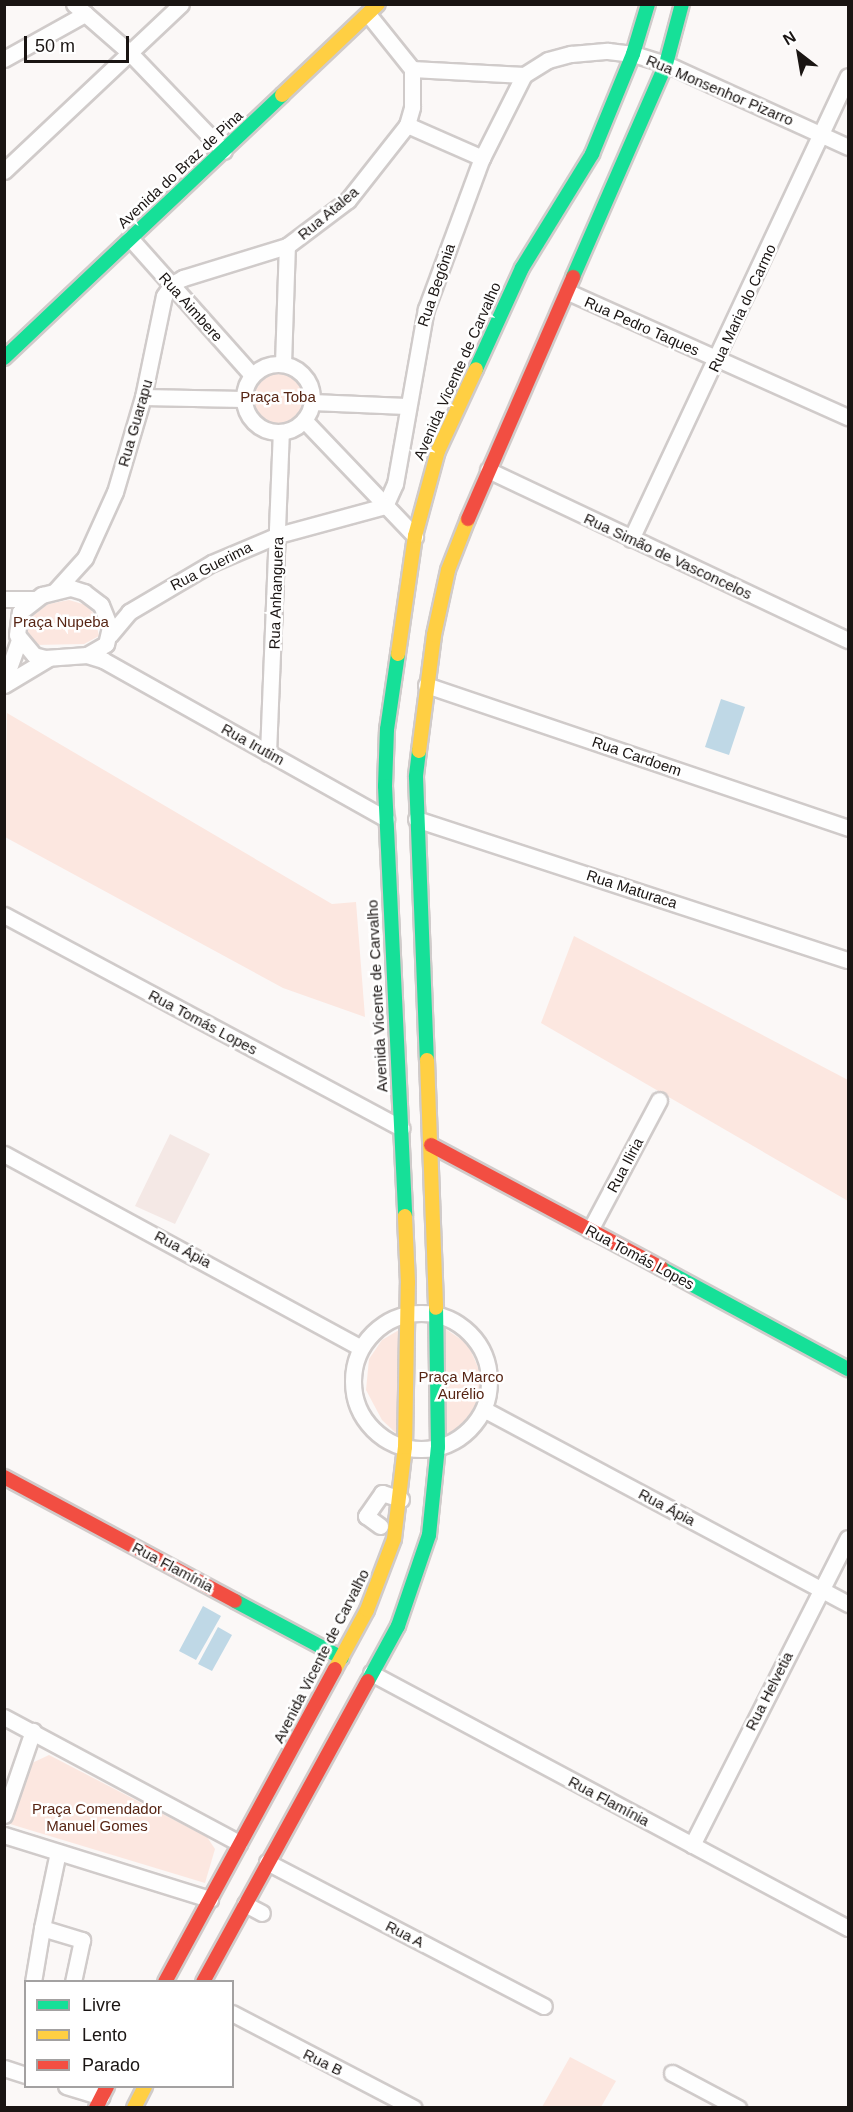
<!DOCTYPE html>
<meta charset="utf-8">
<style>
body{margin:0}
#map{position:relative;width:853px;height:2112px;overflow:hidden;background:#fbf8f7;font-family:Arial,sans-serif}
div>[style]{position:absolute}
.built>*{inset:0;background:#f4e8e5}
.green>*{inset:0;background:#fce7e0}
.round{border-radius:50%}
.water>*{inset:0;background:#bfd8e6}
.roads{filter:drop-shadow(2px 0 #d0cbca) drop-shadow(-2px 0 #d0cbca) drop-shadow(0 2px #d0cbca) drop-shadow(0 -2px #d0cbca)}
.street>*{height:15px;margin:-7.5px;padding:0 7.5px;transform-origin:7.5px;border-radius:7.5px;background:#fefefe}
.street>.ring{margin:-7.5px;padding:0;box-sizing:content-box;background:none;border:15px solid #fefefe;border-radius:50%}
.fast>*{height:14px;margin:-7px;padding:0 7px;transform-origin:7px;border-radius:7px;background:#16e098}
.slow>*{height:14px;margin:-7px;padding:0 7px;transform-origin:7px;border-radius:7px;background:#ffcf43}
.jam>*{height:14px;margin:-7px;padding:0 7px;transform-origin:7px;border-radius:7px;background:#f24e42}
span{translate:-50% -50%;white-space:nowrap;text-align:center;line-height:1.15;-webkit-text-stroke:5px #fff;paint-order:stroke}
.street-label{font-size:15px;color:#1a1513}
.park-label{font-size:15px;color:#572514}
.frame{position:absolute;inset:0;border:6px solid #1a1513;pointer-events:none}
.legend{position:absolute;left:24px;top:1980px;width:210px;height:108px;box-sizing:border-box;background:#fff;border:2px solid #a3a1a1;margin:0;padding:8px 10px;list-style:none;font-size:18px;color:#1a1513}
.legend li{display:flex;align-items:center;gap:12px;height:30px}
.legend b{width:30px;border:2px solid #a3a1a1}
.north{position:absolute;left:769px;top:24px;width:60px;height:60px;-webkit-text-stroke:4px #fff;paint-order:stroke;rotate:329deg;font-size:16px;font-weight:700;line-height:24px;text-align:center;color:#1a1513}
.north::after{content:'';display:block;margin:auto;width:21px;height:27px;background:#1a1513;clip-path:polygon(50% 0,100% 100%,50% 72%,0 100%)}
.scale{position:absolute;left:24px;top:36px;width:105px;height:27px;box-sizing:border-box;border:3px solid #1a1513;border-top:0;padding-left:8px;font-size:18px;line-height:21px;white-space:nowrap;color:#1a1513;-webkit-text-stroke:4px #fff;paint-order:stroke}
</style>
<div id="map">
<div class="built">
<i style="clip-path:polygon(170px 1134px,210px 1154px,175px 1224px,135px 1206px)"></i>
</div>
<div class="green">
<i class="round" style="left:251px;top:370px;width:54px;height:54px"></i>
<i style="clip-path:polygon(69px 600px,86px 605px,94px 614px,99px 636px,84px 644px,35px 645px,27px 630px,29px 619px,48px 604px)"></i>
<i style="clip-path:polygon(7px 713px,332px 904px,356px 902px,365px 1017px,283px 988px,5px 837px)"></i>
<i style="clip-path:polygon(574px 936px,848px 1080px,848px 1201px,541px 1023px)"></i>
<i style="clip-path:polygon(404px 1327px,398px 1435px,382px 1420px,366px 1390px,369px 1359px,382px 1340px)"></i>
<i style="clip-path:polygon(444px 1328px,468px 1344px,480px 1372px,480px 1398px,464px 1423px,442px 1438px)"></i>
<i style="clip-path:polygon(49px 1755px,207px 1837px,215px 1849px,205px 1883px,10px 1824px,32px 1763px)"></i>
<i style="clip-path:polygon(570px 2057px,616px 2081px,601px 2107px,542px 2107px)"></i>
</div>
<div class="water">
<i style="clip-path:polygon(721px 699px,745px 707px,729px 755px,705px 747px)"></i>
<i style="clip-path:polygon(203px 1606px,221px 1616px,196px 1660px,179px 1651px)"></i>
<i style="clip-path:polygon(218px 1627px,232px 1635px,212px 1671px,198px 1664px)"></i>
</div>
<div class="roads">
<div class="street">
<i style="left:74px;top:4px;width:73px;rotate:41.1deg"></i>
<i style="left:129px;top:52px;width:137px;rotate:46.2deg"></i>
<i style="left:4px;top:59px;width:93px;rotate:-29.1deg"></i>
<i style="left:412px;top:69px;width:112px;rotate:3.1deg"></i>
<i style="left:524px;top:75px;width:28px;rotate:-32deg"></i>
<i style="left:548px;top:60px;width:24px;rotate:-15deg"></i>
<i style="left:571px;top:54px;width:37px;rotate:-5deg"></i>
<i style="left:608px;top:51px;width:25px;rotate:7deg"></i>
<i style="left:633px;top:54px;width:34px;rotate:17deg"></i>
<i style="left:666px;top:64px;width:200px;rotate:24.5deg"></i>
<i style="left:407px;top:125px;width:82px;rotate:23.7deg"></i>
<i style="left:4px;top:171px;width:243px;rotate:-43.3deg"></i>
<i style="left:130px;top:238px;width:183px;rotate:48.3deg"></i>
<i style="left:568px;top:292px;width:307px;rotate:24.1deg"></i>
<i class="ring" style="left:244px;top:364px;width:53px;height:53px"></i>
<i style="left:283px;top:364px;width:118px;rotate:-88.1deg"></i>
<i style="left:143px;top:397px;width:100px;rotate:1.1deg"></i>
<i style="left:312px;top:402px;width:94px;rotate:2.4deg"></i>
<i style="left:304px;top:420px;width:161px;rotate:46.3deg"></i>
<i style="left:488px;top:470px;width:398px;rotate:25.3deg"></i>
<i style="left:385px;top:506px;width:24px;rotate:-66deg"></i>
<i style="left:395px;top:484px;width:178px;rotate:-80deg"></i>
<i style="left:426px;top:309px;width:161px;rotate:-69.7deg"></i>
<i style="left:482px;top:158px;width:93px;rotate:-63.2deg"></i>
<i style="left:631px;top:539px;width:511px;rotate:-64.89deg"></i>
<i style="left:71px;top:588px;width:14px;rotate:17deg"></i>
<i style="left:84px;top:592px;width:21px;rotate:37deg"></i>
<i style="left:101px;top:605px;width:24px;rotate:68deg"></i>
<i style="left:110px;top:627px;width:17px;rotate:103deg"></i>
<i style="left:106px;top:644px;width:22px;rotate:150deg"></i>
<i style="left:87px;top:655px;width:42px;rotate:175.9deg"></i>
<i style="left:45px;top:658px;width:11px;rotate:-165deg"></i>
<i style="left:34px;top:655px;width:26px;rotate:-130deg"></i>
<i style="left:17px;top:635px;width:23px;rotate:-83deg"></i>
<i style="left:20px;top:612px;width:28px;rotate:-38deg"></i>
<i style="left:42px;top:595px;width:30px;rotate:-14deg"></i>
<i style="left:56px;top:590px;width:43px;rotate:-47.8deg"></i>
<i style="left:85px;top:558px;width:72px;rotate:-65.6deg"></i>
<i style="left:115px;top:492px;width:99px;rotate:-73.6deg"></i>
<i style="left:143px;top:397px;width:103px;rotate:-78.3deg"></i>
<i style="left:164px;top:296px;width:14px;rotate:-56deg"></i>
<i style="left:172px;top:284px;width:13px;rotate:-29deg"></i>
<i style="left:183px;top:278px;width:109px;rotate:-17.1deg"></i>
<i style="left:287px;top:246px;width:76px;rotate:-37deg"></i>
<i style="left:348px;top:200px;width:95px;rotate:-51.8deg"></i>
<i style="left:407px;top:125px;width:19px;rotate:-74deg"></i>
<i style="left:412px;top:107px;width:38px;rotate:-90deg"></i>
<i style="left:412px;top:69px;width:70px;rotate:-128.7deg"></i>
<i style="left:4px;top:599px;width:31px"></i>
<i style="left:110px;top:635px;width:30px;rotate:-50deg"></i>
<i style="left:129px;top:612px;width:96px;rotate:-30.6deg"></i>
<i style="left:212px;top:563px;width:72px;rotate:-23deg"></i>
<i style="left:278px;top:535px;width:111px;rotate:-15.2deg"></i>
<i style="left:87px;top:655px;width:17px;rotate:17deg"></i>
<i style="left:103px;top:660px;width:325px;rotate:29.3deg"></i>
<i style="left:4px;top:682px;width:45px;rotate:-70.3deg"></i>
<i style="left:4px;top:685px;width:52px;rotate:-31deg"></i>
<i style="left:426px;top:685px;width:446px;rotate:18.7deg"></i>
<i style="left:268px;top:753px;width:321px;rotate:-87.7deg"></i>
<i style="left:416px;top:819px;width:454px;rotate:18.1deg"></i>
<i style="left:4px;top:915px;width:451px;rotate:28.2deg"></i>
<i style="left:4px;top:1154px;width:406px;rotate:28.5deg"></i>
<i style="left:590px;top:1230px;width:147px;rotate:-62deg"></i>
<i class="ring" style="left:353px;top:1313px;width:121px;height:121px"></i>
<i style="left:485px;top:1410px;width:412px;rotate:28.1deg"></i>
<i style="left:380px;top:1526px;width:17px;rotate:-144deg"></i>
<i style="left:366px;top:1516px;width:28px;rotate:-55deg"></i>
<i style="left:382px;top:1493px;width:20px;rotate:18deg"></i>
<i style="left:371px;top:1673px;width:541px;rotate:28.13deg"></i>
<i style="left:4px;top:1717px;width:267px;rotate:28.2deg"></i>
<i style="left:4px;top:1815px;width:89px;rotate:-71deg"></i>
<i style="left:4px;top:1835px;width:216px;rotate:17.3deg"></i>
<i style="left:692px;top:1845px;width:344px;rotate:-63.1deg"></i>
<i style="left:58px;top:1852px;width:78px;rotate:101.9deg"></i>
<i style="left:42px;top:1928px;width:42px;rotate:16.7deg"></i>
<i style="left:82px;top:1940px;width:43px;rotate:102.1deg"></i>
<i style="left:267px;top:1862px;width:312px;rotate:27.5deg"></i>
<i style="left:245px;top:1904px;width:19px;rotate:28deg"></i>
<i style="left:33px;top:1982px;width:55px;rotate:-80.5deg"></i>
<i style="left:232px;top:2013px;width:205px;rotate:27.6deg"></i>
<i style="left:4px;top:2068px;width:23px;rotate:18deg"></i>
<i style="left:672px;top:2073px;width:75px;rotate:27.9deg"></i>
<i style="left:66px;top:2086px;width:37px;rotate:17deg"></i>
</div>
<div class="fast">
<i style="left:573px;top:277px;width:232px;rotate:-66.4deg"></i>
<i style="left:666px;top:64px;width:62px;rotate:-75.1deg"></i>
<i style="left:4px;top:358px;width:383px;rotate:-43.4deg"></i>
<i style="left:476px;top:369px;width:111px;rotate:-65.5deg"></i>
<i style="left:522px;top:268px;width:134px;rotate:-58.4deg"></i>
<i style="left:592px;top:154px;width:108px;rotate:-67.7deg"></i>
<i style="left:633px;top:54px;width:52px;rotate:-73.3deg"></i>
<i style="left:398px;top:654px;width:76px;rotate:98.3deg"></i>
<i style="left:387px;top:729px;width:57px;rotate:92deg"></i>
<i style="left:385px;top:786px;width:430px;rotate:87.3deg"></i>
<i style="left:419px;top:751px;width:26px;rotate:97deg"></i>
<i style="left:416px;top:777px;width:283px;rotate:87.8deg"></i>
<i style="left:661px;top:1268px;width:213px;rotate:28.4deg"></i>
<i style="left:235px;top:1601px;width:121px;rotate:28deg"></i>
<i style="left:368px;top:1681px;width:63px;rotate:-61.4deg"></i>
<i style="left:398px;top:1626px;width:96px;rotate:-71.2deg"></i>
<i style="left:429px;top:1535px;width:88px;rotate:-84.2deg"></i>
<i style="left:438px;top:1447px;width:139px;rotate:-90.8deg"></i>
</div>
<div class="slow">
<i style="left:282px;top:95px;width:132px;rotate:-43.5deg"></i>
<i style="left:398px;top:654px;width:119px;rotate:-81.8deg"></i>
<i style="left:415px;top:536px;width:88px;rotate:-74.9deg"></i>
<i style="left:438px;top:451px;width:90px;rotate:-65.1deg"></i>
<i style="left:419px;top:751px;width:117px;rotate:-82.6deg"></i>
<i style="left:434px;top:635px;width:66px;rotate:-77.8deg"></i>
<i style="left:448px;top:570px;width:55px;rotate:-68.6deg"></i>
<i style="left:427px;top:1060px;width:248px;rotate:87.9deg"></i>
<i style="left:335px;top:1669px;width:67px;rotate:-61.5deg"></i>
<i style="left:367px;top:1610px;width:76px;rotate:-69.2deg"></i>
<i style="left:394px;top:1539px;width:93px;rotate:-83.2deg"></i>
<i style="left:405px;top:1447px;width:164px;rotate:-89deg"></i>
<i style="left:408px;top:1283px;width:67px;rotate:-92.6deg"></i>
<i style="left:134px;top:2108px;width:25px;rotate:-63deg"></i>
</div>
<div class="jam">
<i style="left:468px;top:519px;width:264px;rotate:-66.5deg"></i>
<i style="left:431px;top:1145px;width:261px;rotate:28.1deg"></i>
<i style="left:4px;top:1477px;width:262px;rotate:28.2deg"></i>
<i style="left:165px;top:1982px;width:356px;rotate:-61.5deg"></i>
<i style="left:203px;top:1982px;width:343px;rotate:-61.3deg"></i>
<i style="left:96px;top:2108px;width:25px;rotate:-63deg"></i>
</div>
</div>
<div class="street-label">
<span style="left:720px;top:90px;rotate:23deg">Rua Monsenhor Pizarro</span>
<span style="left:180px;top:169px;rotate:-43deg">Avenida do Braz de Pina</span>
<span style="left:328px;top:213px;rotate:-40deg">Rua Atalea</span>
<span style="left:436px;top:285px;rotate:-71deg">Rua Begônia</span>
<span style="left:191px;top:307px;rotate:48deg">Rua Aimbere</span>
<span style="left:742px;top:308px;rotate:-65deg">Rua Maria do Carmo</span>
<span style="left:642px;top:326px;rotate:24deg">Rua Pedro Taques</span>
<span style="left:457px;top:371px;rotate:-66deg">Avenida Vicente de Carvalho</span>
<span style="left:135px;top:423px;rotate:-74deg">Rua Guarapu</span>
<span style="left:668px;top:556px;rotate:25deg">Rua Simão de Vasconcelos</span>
<span style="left:211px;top:566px;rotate:-27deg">Rua Guerima</span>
<span style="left:276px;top:593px;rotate:-88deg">Rua Anhanguera</span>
<span style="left:253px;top:744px;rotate:29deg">Rua Irutim</span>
<span style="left:637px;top:756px;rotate:19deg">Rua Cardoem</span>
<span style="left:632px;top:889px;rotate:18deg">Rua Maturaca</span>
<span style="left:377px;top:996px;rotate:-93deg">Avenida Vicente de Carvalho</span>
<span style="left:203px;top:1022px;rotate:28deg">Rua Tomás Lopes</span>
<span style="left:625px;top:1165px;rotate:-62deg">Rua Iliria</span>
<span style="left:183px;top:1249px;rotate:28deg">Rua Ápia</span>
<span style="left:640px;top:1257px;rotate:28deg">Rua Tomás Lopes</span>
<span style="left:667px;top:1507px;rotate:28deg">Rua Ápia</span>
<span style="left:173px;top:1567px;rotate:28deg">Rua Flamínia</span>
<span style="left:321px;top:1656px;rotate:-63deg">Avenida Vicente de Carvalho</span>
<span style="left:769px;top:1691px;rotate:-63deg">Rua Helvetia</span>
<span style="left:609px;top:1801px;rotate:28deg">Rua Flamínia</span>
<span style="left:405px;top:1934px;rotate:27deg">Rua A</span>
<span style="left:323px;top:2062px;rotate:26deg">Rua B</span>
</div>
<div class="park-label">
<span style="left:278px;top:397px">Praça Toba</span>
<span style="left:61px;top:622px">Praça Nupeba</span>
<span style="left:461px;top:1385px">Praça Marco<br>Aurélio</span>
<span style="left:97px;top:1817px">Praça Comendador<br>Manuel Gomes</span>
</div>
<div class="frame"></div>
<ul class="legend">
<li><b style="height:8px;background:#16e098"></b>Livre</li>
<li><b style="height:8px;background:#ffcf43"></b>Lento</li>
<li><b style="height:8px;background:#f24e42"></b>Parado</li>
</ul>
<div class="north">N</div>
<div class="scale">50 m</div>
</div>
